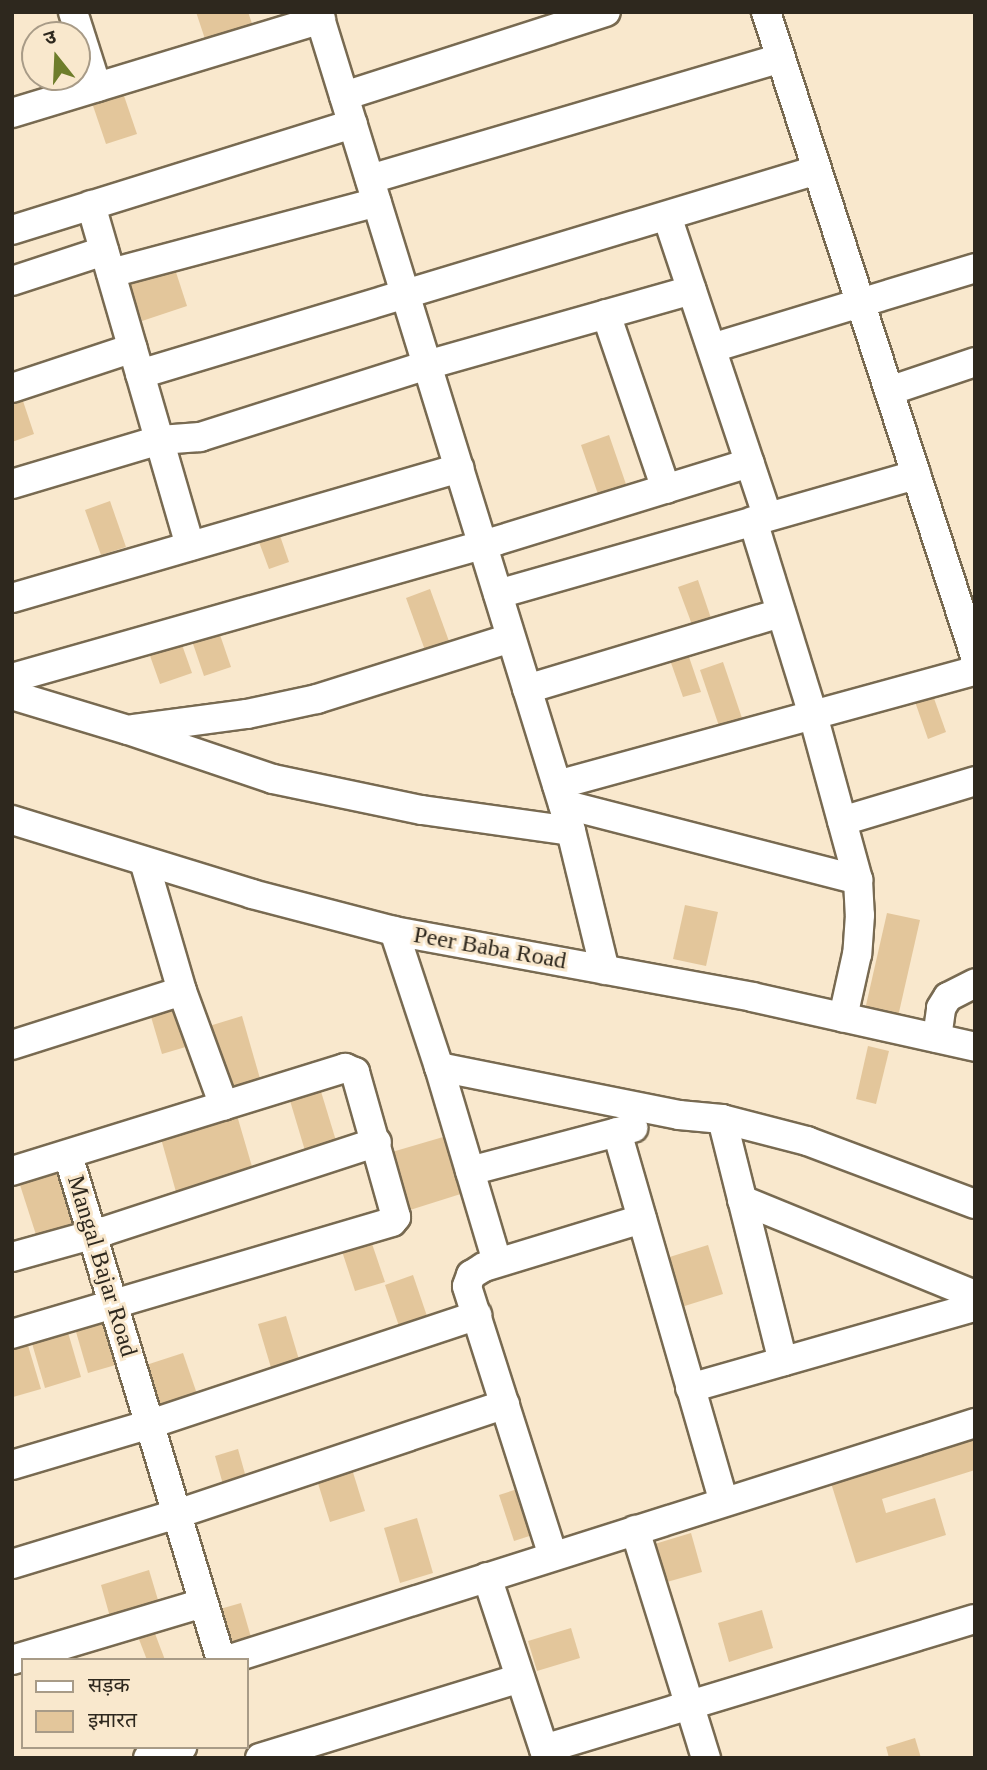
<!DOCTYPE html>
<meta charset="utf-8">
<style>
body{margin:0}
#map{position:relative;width:987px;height:1770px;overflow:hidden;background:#f9e8cd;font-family:"Times New Roman","Noto Sans Devanagari",serif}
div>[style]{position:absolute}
.building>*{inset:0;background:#e3c69b}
.roads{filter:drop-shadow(2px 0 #786a51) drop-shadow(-2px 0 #786a51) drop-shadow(0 2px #786a51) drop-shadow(0 -2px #786a51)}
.street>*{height:28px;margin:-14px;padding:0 14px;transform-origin:14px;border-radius:14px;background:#fff}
span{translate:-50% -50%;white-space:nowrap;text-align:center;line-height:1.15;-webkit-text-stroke:6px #f9e8cd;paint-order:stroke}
.street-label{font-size:24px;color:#2e281e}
.frame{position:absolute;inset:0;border:14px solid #2e281e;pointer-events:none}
.legend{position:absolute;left:21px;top:1658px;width:228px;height:91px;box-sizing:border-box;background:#f9e8cd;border:2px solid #a89b87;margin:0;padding:9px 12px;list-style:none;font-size:21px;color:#2e281e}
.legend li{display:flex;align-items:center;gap:14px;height:35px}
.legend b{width:35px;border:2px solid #a89b87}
.north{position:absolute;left:21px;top:21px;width:70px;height:70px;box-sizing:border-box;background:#f9e8cd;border:2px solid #a89b87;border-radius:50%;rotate:342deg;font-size:19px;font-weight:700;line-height:28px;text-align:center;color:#2e281e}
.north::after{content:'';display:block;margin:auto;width:24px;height:32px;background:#6e7d2b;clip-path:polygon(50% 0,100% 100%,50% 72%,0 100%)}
</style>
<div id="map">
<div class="building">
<i style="clip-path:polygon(196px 12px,248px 12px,255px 32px,208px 48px)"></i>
<i style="clip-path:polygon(121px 87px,137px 134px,106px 144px,90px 97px)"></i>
<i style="clip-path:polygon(173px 263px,187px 306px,142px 321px,127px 279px)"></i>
<i style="clip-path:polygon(21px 395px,34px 434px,12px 442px,12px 398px)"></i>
<i style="clip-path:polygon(609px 435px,628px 490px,600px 500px,581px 445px)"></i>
<i style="clip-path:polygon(110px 501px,126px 547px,101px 555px,85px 510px)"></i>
<i style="clip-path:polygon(277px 527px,289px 562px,269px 569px,256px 534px)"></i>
<i style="clip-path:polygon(698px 580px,713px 624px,694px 630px,678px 587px)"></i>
<i style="clip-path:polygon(430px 589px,450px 644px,426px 653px,406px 598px)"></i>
<i style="clip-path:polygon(218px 629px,231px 667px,204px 676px,191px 638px)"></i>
<i style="clip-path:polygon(181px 642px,192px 673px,160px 684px,149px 653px)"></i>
<i style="clip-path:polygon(688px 654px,701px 692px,683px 697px,670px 660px)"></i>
<i style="clip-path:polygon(723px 662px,743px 721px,720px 729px,700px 670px)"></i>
<i style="clip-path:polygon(931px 690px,946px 732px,928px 739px,913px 696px)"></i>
<i style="clip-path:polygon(685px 905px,718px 912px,706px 966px,673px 959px)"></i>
<i style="clip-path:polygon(887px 913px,920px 920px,897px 1021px,864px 1014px)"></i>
<i style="clip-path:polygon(177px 1002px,189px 1046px,162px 1054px,149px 1010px)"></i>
<i style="clip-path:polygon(242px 1016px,261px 1082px,226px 1092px,206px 1027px)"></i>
<i style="clip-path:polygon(868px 1046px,889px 1051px,876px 1104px,856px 1099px)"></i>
<i style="clip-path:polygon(319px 1085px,337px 1144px,306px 1154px,288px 1094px)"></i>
<i style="clip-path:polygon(236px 1112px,253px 1170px,176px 1192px,160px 1135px)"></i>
<i style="clip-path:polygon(450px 1135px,467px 1192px,410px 1210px,392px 1152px)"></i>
<i style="clip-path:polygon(59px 1172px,78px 1230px,39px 1244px,20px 1185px)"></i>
<i style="clip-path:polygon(368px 1232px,385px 1282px,355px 1291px,339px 1242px)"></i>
<i style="clip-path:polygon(708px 1245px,723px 1294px,675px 1309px,660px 1260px)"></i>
<i style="clip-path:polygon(413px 1275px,429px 1322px,401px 1332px,385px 1285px)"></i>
<i style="clip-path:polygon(105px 1316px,119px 1364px,88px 1373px,74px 1325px)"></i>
<i style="clip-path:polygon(286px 1316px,300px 1363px,272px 1371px,258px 1324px)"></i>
<i style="clip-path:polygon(67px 1329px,81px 1377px,45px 1388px,31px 1340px)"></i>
<i style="clip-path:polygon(27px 1342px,41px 1389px,13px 1397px,12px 1347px)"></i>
<i style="clip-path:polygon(183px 1353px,197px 1394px,157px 1407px,143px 1366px)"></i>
<i style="clip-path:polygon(975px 1438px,975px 1470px,882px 1499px,886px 1513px,935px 1498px,946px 1535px,856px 1563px,831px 1483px)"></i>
<i style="clip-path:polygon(238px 1449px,247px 1481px,224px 1488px,215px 1456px)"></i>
<i style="clip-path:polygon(351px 1466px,365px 1511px,330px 1522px,316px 1477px)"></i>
<i style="clip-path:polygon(527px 1486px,542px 1532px,514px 1541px,499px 1495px)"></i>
<i style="clip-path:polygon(417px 1518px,433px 1573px,400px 1583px,384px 1528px)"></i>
<i style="clip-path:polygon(691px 1533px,702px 1572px,660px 1584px,648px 1546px)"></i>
<i style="clip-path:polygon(149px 1570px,161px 1610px,112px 1624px,101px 1585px)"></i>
<i style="clip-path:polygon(241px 1603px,253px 1644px,232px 1650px,220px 1609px)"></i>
<i style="clip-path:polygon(762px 1610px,773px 1648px,729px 1662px,718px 1623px)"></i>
<i style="clip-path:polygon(151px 1623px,165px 1660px,147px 1660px,135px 1629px)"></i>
<i style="clip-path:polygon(571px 1628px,580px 1658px,537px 1671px,528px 1641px)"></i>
<i style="clip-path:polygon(915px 1738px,921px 1758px,889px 1758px,886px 1747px)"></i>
</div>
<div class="roads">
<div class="street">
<i style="left:73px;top:12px;width:79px;rotate:72.3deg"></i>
<i style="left:318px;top:12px;width:857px;rotate:72.83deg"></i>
<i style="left:571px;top:831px;width:143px;rotate:76.3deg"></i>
<i style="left:766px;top:12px;width:677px;rotate:72.02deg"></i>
<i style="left:344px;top:96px;width:275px;rotate:-17.8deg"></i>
<i style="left:12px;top:113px;width:323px;rotate:-16.9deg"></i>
<i style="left:370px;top:179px;width:428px;rotate:-16.4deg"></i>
<i style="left:91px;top:205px;width:355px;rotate:73.8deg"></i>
<i style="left:667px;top:216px;width:317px;rotate:71.5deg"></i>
<i style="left:12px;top:230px;width:357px;rotate:-17.3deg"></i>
<i style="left:111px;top:273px;width:275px;rotate:-14.9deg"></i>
<i style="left:12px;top:281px;width:97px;rotate:-18.1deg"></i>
<i style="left:606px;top:314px;width:185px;rotate:71.1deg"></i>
<i style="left:712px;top:348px;width:275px;rotate:-16.9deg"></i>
<i style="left:140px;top:374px;width:707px;rotate:-16.77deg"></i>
<i style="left:12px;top:388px;width:127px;rotate:-18.3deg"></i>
<i style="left:889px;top:391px;width:91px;rotate:-18.6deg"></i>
<i style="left:12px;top:484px;width:154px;rotate:-16.6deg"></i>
<i style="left:160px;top:440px;width:40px;rotate:-4.3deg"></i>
<i style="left:200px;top:437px;width:238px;rotate:-17.6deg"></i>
<i style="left:427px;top:365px;width:275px;rotate:-15.8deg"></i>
<i style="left:753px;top:521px;width:203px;rotate:72.8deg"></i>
<i style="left:813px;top:715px;width:171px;rotate:74.7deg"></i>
<i style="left:858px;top:880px;width:35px;rotate:87deg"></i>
<i style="left:860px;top:915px;width:39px;rotate:94deg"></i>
<i style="left:857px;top:954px;width:65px;rotate:102.5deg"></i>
<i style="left:498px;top:594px;width:435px;rotate:-15.9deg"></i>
<i style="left:12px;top:598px;width:466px;rotate:-16.2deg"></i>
<i style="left:12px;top:678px;width:489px;rotate:-15.8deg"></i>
<i style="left:483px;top:545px;width:279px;rotate:-17.1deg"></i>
<i style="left:527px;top:689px;width:265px;rotate:-16.7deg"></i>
<i style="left:12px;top:695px;width:121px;rotate:16.8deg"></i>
<i style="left:128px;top:730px;width:153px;rotate:18.7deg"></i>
<i style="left:273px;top:779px;width:152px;rotate:11.8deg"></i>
<i style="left:422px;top:810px;width:150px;rotate:8deg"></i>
<i style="left:134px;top:729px;width:114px;rotate:-7.6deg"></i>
<i style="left:247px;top:714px;width:72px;rotate:-12.1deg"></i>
<i style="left:317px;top:699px;width:202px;rotate:-17.5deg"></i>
<i style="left:557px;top:785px;width:433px;rotate:-15.3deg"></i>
<i style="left:563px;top:804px;width:305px;rotate:14.4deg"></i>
<i style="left:12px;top:820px;width:251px;rotate:17.1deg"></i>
<i style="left:252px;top:894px;width:147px;rotate:14.6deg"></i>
<i style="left:394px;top:931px;width:364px;rotate:10.4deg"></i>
<i style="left:752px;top:997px;width:229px;rotate:12.6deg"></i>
<i style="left:842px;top:821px;width:139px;rotate:-16.7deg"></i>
<i style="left:144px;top:861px;width:135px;rotate:73.7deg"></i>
<i style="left:182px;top:991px;width:122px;rotate:69.9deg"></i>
<i style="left:394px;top:931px;width:143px;rotate:71.7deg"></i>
<i style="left:439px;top:1067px;width:203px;rotate:73.4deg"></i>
<i style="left:937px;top:1038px;width:30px;rotate:-82deg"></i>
<i style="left:941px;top:1008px;width:13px;rotate:-58deg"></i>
<i style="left:948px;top:997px;width:30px;rotate:-27deg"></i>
<i style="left:12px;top:1045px;width:178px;rotate:-17.6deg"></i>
<i style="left:439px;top:1067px;width:245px;rotate:11.3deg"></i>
<i style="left:679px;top:1115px;width:43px;rotate:5.3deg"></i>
<i style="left:722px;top:1119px;width:88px;rotate:14.5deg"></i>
<i style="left:807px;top:1141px;width:179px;rotate:20.6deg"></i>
<i style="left:722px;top:1119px;width:250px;rotate:75.9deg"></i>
<i style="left:617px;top:1132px;width:385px;rotate:73.9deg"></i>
<i style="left:68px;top:1155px;width:528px;rotate:73.14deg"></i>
<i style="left:12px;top:1171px;width:349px;rotate:-17.2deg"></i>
<i style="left:345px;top:1068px;width:11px;rotate:22deg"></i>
<i style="left:355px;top:1072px;width:151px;rotate:74.2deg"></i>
<i style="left:396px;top:1217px;width:6px;rotate:129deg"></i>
<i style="left:392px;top:1222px;width:396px;rotate:163.6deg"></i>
<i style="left:470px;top:1171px;width:169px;rotate:-14.8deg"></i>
<i style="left:742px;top:1200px;width:252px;rotate:22.2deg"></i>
<i style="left:12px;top:1257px;width:97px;rotate:-15.6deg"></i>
<i style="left:105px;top:1231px;width:286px;rotate:-18.1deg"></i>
<i style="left:690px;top:1388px;width:296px;rotate:-15.9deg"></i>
<i style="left:12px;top:1465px;width:144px;rotate:-16.5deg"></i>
<i style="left:150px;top:1424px;width:345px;rotate:-18.4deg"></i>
<i style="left:635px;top:1530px;width:239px;rotate:72.7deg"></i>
<i style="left:553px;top:1556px;width:283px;rotate:-107.7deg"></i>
<i style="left:467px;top:1286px;width:12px;rotate:-70deg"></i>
<i style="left:471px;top:1275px;width:15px;rotate:-32deg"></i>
<i style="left:484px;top:1267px;width:165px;rotate:-16.9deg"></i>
<i style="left:12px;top:1564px;width:172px;rotate:-16.9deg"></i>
<i style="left:177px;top:1514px;width:346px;rotate:-18.5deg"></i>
<i style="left:487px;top:1577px;width:191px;rotate:71.7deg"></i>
<i style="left:12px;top:1660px;width:199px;rotate:-16.6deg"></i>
<i style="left:227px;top:1660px;width:785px;rotate:-17.58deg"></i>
<i style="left:544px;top:1749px;width:450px;rotate:-16.8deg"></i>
<i style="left:148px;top:1758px;width:36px;rotate:-18deg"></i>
<i style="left:260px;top:1758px;width:272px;rotate:-17.1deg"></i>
</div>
</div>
<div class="street-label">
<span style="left:490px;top:948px;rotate:10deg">Peer Baba Road</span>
<span style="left:102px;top:1266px;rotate:73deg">Mangal Bajar Road</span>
</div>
<div class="frame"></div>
<ul class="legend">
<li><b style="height:9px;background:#fff"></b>सड़क</li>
<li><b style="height:19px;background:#e3c69b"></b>इमारत</li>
</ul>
<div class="north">उ</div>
</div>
